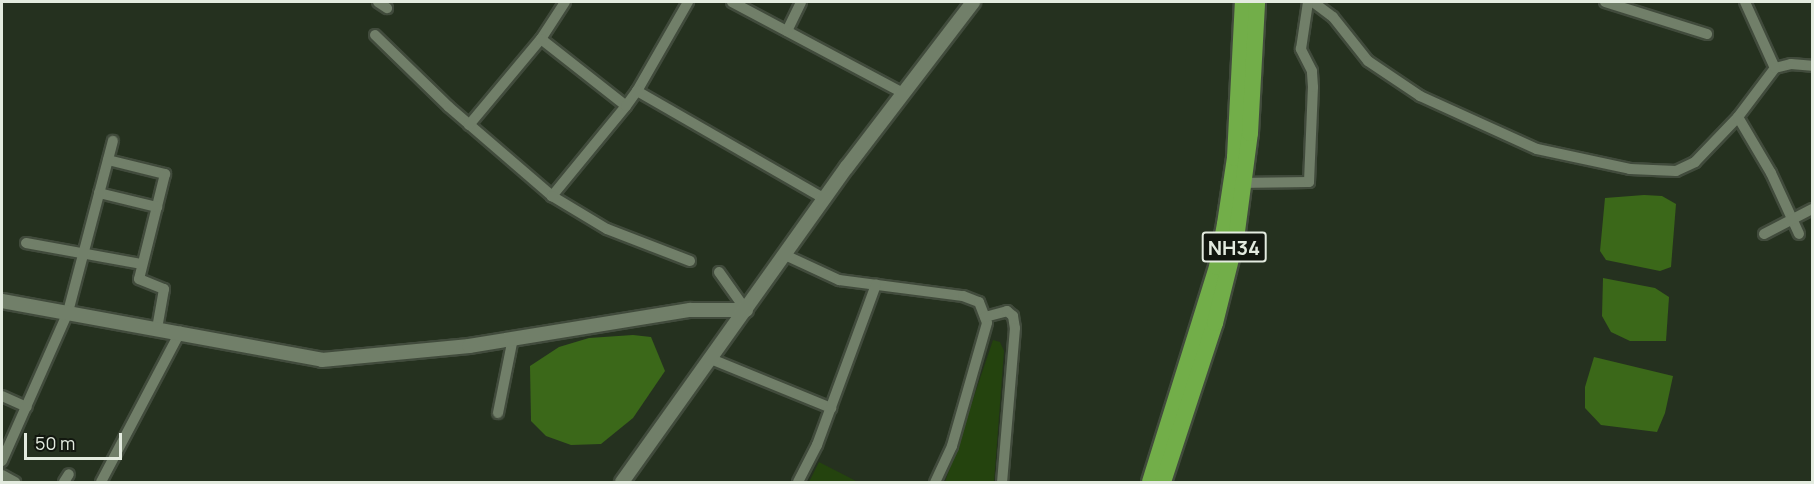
<!DOCTYPE html>
<style>
body{margin:0}
#map{position:relative;width:1814px;height:484px;overflow:hidden;background:#25311f;font-family:Manrope,sans-serif}
div>[style]{position:absolute}
.green>*{inset:0;background:#24430e}
.water>*{inset:0;background:#3b6819}
.roads{filter:drop-shadow(2px 0 #414b3c) drop-shadow(-2px 0 #414b3c) drop-shadow(0 2px #414b3c) drop-shadow(0 -2px #414b3c)}
.minor>*{height:10px;margin:-5px;padding:0 5px;transform-origin:5px;border-radius:5px;background:#717f69}
.tertiary>*{height:14px;margin:-7px;padding:0 7px;transform-origin:7px;border-radius:7px;background:#717f69}
.trunk>*{height:16px;margin:-8px;padding:0 8px;transform-origin:8px;border-radius:8px;background:#72ae49}
span{translate:-50% -50%;white-space:nowrap;text-align:center;line-height:1.15;-webkit-text-stroke:4.5px #12170f;paint-order:stroke}
.shield-label span{padding:2px 4px;background:#12170f;border:2px solid;border-radius:4px;-webkit-text-stroke-width:0}
.shield-label{font-size:20px;color:#e3ebdf;font-weight:700}
.frame{position:absolute;inset:0;border:3px solid #e3ebdf;pointer-events:none}
.scale{position:absolute;left:24px;top:433px;width:98px;height:27px;box-sizing:border-box;border:3px solid #e3ebdf;border-top:0;padding-left:8px;font-size:18px;line-height:21px;white-space:nowrap;color:#e3ebdf;-webkit-text-stroke:4px #12170f;paint-order:stroke}
</style>
<div id="map">
<div class="green">
<i style="clip-path:polygon(993px 340px,1000px 342px,1004px 351px,994px 482px,945px 482px)"></i>
<i style="clip-path:polygon(819px 462px,858px 482px,809px 482px)"></i>
</div>
<div class="water">
<i style="clip-path:polygon(1644px 195px,1662px 196px,1676px 204px,1671px 267px,1660px 271px,1606px 260px,1600px 251px,1605px 198px)"></i>
<i style="clip-path:polygon(1603px 278px,1655px 288px,1669px 297px,1666px 341px,1630px 341px,1611px 332px,1602px 316px)"></i>
<i style="clip-path:polygon(633px 335px,651px 337px,665px 371px,633px 418px,601px 444px,571px 445px,546px 436px,531px 421px,530px 366px,559px 347px,589px 338px)"></i>
<i style="clip-path:polygon(1594px 357px,1673px 376px,1665px 413px,1657px 432px,1601px 425px,1585px 408px,1585px 387px)"></i>
</div>
<div class="roads">
<div class="minor">
<i style="left:378px;top:2px;width:11px;rotate:34deg"></i>
<i style="left:732px;top:2px;width:194px;rotate:28deg"></i>
<i style="left:1313px;top:2px;width:25px;rotate:37deg"></i>
<i style="left:1333px;top:17px;width:56px;rotate:51.5deg"></i>
<i style="left:1368px;top:61px;width:63px;rotate:33.9deg"></i>
<i style="left:1420px;top:96px;width:128px;rotate:24.4deg"></i>
<i style="left:1537px;top:149px;width:95px;rotate:12.1deg"></i>
<i style="left:1630px;top:169px;width:46px;rotate:2.5deg"></i>
<i style="left:1676px;top:171px;width:21px;rotate:-25deg"></i>
<i style="left:1695px;top:162px;width:62px;rotate:-46.3deg"></i>
<i style="left:1738px;top:117px;width:61px;rotate:-52.9deg"></i>
<i style="left:1775px;top:68px;width:16px;rotate:-14deg"></i>
<i style="left:1791px;top:64px;width:21px;rotate:5deg"></i>
<i style="left:1605px;top:2px;width:107px;rotate:17.4deg"></i>
<i style="left:1745px;top:2px;width:72px;rotate:65.6deg"></i>
<i style="left:787px;top:31px;width:32px;rotate:-64deg"></i>
<i style="left:375px;top:35px;width:103px;rotate:44.2deg"></i>
<i style="left:449px;top:107px;width:136px;rotate:40.8deg"></i>
<i style="left:541px;top:39px;width:44px;rotate:-57deg"></i>
<i style="left:637px;top:91px;width:103px;rotate:-60.2deg"></i>
<i style="left:626px;top:106px;width:117px;rotate:129.4deg"></i>
<i style="left:552px;top:196px;width:64px;rotate:31deg"></i>
<i style="left:607px;top:229px;width:89px;rotate:21.1deg"></i>
<i style="left:1738px;top:117px;width:65px;rotate:59.5deg"></i>
<i style="left:1771px;top:173px;width:67px;rotate:65.3deg"></i>
<i style="left:469px;top:125px;width:112px;rotate:-50.1deg"></i>
<i style="left:541px;top:39px;width:108px;rotate:38.2deg"></i>
<i style="left:626px;top:106px;width:19px;rotate:-54deg"></i>
<i style="left:637px;top:91px;width:217px;rotate:29.9deg"></i>
<i style="left:108px;top:160px;width:59px;rotate:13.8deg"></i>
<i style="left:165px;top:174px;width:108px;rotate:103.9deg"></i>
<i style="left:139px;top:279px;width:27px;rotate:22deg"></i>
<i style="left:164px;top:289px;width:40px;rotate:100deg"></i>
<i style="left:1238px;top:183px;width:71px;rotate:-0.8deg"></i>
<i style="left:1309px;top:182px;width:95px;rotate:-87.6deg"></i>
<i style="left:1313px;top:87px;width:16px;rotate:-94deg"></i>
<i style="left:1312px;top:71px;width:25px;rotate:-117deg"></i>
<i style="left:1301px;top:49px;width:48px;rotate:-81.5deg"></i>
<i style="left:99px;top:193px;width:60px;rotate:13.6deg"></i>
<i style="left:1764px;top:234px;width:54px;rotate:-27.5deg"></i>
<i style="left:26px;top:243px;width:118px;rotate:10.3deg"></i>
<i style="left:785px;top:255px;width:60px;rotate:24.8deg"></i>
<i style="left:839px;top:280px;width:125px;rotate:7.4deg"></i>
<i style="left:963px;top:296px;width:17px;rotate:21deg"></i>
<i style="left:979px;top:302px;width:22px;rotate:69deg"></i>
<i style="left:987px;top:323px;width:128px;rotate:105.9deg"></i>
<i style="left:952px;top:446px;width:40px;rotate:115deg"></i>
<i style="left:719px;top:272px;width:47px;rotate:54.6deg"></i>
<i style="left:985px;top:317px;width:23px;rotate:-15deg"></i>
<i style="left:1007px;top:311px;width:8px;rotate:40deg"></i>
<i style="left:1013px;top:316px;width:12px;rotate:81deg"></i>
<i style="left:1015px;top:328px;width:155px;rotate:94.8deg"></i>
<i style="left:711px;top:359px;width:130px;rotate:22.2deg"></i>
<i style="left:2px;top:396px;width:27px;rotate:24deg"></i>
<i style="left:498px;top:413px;width:76px;rotate:-78.7deg"></i>
<i style="left:2px;top:461px;width:163px;rotate:-66.1deg"></i>
<i style="left:68px;top:312px;width:177px;rotate:-75.3deg"></i>
<i style="left:2px;top:475px;width:15px;rotate:28deg"></i>
<i style="left:64px;top:482px;width:9px;rotate:-58deg"></i>
<i style="left:101px;top:482px;width:170px;rotate:-62.2deg"></i>
<i style="left:798px;top:482px;width:42px;rotate:-62.8deg"></i>
<i style="left:817px;top:445px;width:171px;rotate:-69.8deg"></i>
</div>
<div class="tertiary">
<i style="left:2px;top:301px;width:325px;rotate:10.4deg"></i>
<i style="left:322px;top:360px;width:148px;rotate:-5.4deg"></i>
<i style="left:469px;top:346px;width:224px;rotate:-9.3deg"></i>
<i style="left:690px;top:310px;width:56px"></i>
<i style="left:622px;top:482px;width:387px;rotate:-54.5deg"></i>
<i style="left:847px;top:167px;width:208px;rotate:-52.6deg"></i>
</div>
<div class="trunk">
<i style="left:1150px;top:482px;width:225px;rotate:-72.7deg"></i>
<i style="left:1217px;top:267px;width:44px;rotate:-79.5deg"></i>
<i style="left:1225px;top:224px;width:67px;rotate:-81.4deg"></i>
<i style="left:1235px;top:158px;width:156px;rotate:-87.1deg"></i>
<i style="left:1163px;top:482px;width:167px;rotate:-71.9deg"></i>
<i style="left:1215px;top:323px;width:87px;rotate:-76deg"></i>
<i style="left:1236px;top:239px;width:107px;rotate:-82.5deg"></i>
<i style="left:1250px;top:133px;width:131px;rotate:-86.9deg"></i>
</div>
</div>
<div class="shield-label">
<span style="left:1234px;top:247px">NH34</span>
</div>
<div class="frame"></div>
<div class="scale">50 m</div>
</div>
